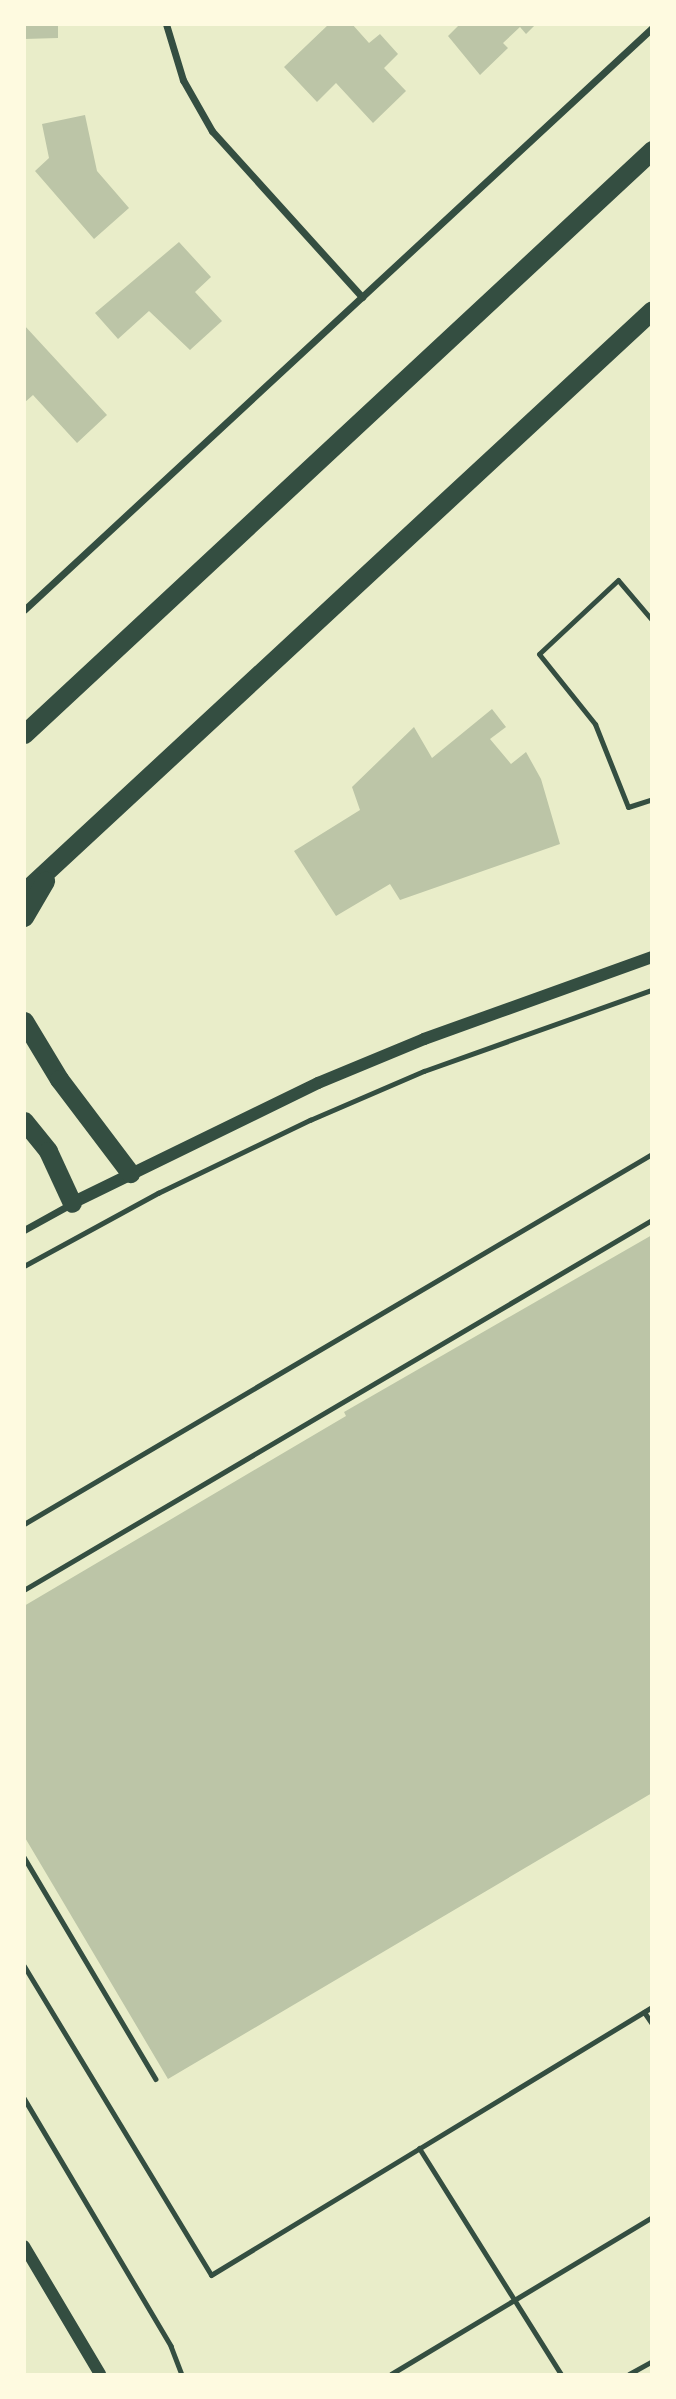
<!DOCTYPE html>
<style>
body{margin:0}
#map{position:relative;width:676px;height:2399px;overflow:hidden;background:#e9edc9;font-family:"DM Sans",sans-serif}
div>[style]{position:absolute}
.building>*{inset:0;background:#bcc5a7}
.path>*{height:4.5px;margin:-2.25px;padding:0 2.25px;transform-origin:2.25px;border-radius:2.25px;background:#344e41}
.service>*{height:5px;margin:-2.5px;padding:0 2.5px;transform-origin:2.5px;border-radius:2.5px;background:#344e41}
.minor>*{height:7px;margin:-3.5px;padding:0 3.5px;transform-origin:3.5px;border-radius:3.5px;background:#344e41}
.tertiary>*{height:12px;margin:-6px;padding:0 6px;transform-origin:6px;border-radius:6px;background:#344e41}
.trunk>*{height:19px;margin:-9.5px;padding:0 9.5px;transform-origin:9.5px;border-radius:9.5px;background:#344e41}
span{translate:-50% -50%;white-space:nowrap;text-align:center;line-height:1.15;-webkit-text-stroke:7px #fefae0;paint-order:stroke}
.frame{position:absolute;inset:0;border:26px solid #fefae0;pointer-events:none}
</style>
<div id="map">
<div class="building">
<i style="clip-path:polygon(24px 24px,58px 24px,58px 38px,24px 39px)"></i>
<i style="clip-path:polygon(329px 24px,352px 24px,369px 43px,380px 34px,398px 54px,384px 68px,406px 91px,373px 123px,336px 83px,317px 102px,284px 67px)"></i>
<i style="clip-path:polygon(460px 24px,536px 24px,526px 34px,520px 27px,503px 43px,508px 48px,480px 75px,448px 36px)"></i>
<i style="clip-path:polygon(85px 115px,97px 171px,129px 208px,94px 239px,35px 171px,49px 158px,42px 124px)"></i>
<i style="clip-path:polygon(179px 242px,211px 277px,195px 292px,222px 321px,190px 350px,149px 311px,118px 339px,95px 313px)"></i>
<i style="clip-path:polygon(24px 325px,107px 415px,77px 443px,33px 395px,24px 403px)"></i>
<i style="clip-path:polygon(492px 709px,506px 727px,490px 739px,511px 764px,526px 752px,541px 779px,560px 844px,400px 900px,390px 884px,336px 916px,294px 851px,360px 810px,352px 787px,414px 727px,432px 758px)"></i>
<i style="clip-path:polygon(652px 1235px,652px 1793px,168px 2079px,24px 1836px,24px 1606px,346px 1416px,344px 1412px)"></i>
</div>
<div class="path">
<i style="left:24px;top:1266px;width:153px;rotate:-28.6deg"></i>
<i style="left:158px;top:1193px;width:169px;rotate:-25.7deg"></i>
<i style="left:310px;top:1120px;width:124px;rotate:-23.3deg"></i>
<i style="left:424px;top:1071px;width:242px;rotate:-19.6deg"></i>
<i style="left:24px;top:1590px;width:729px;rotate:-30.51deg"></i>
<i style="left:24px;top:1857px;width:258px;rotate:59.3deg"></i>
<i style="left:24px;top:2098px;width:288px;rotate:59.3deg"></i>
<i style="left:171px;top:2346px;width:30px;rotate:69deg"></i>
</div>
<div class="service">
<i style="left:652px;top:620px;width:52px;rotate:-130.4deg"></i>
<i style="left:618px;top:580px;width:108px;rotate:136.9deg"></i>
<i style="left:539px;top:654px;width:90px;rotate:51.3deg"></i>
<i style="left:595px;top:724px;width:89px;rotate:68.3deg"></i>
<i style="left:628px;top:807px;width:25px;rotate:-18deg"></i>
<i style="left:24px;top:1524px;width:729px;rotate:-30.51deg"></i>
<i style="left:24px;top:1966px;width:361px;rotate:58.8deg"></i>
<i style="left:211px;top:2275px;width:516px;rotate:-31.29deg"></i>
<i style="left:644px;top:2012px;width:14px;rotate:56deg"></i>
<i style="left:419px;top:2148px;width:267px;rotate:57.9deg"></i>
<i style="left:391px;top:2374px;width:305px;rotate:-31deg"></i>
<i style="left:629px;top:2374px;width:26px;rotate:-29deg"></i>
</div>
<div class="minor">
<i style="left:166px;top:24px;width:59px;rotate:73.1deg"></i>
<i style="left:183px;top:80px;width:59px;rotate:60.4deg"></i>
<i style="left:212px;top:131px;width:224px;rotate:47.9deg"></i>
<i style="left:24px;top:610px;width:856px;rotate:-42.82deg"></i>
<i style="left:24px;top:1230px;width:54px;rotate:-29deg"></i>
</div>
<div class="tertiary">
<i style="left:72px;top:1203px;width:274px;rotate:-26deg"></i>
<i style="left:318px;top:1083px;width:115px;rotate:-22.5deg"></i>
<i style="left:424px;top:1039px;width:242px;rotate:-19.8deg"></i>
<i style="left:24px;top:2246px;width:149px;rotate:59.3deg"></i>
</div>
<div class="trunk">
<i style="left:24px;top:734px;width:858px;rotate:-42.92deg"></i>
<i style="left:24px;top:892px;width:856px;rotate:-42.82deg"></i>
<i style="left:24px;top:917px;width:42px;rotate:-59.7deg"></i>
<i style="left:24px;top:1021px;width:68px;rotate:58.9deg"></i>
<i style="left:59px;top:1079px;width:118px;rotate:52.9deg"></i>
<i style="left:24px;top:1121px;width:38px;rotate:51deg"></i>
<i style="left:48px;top:1151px;width:57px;rotate:65.2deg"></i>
</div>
<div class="frame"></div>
</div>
